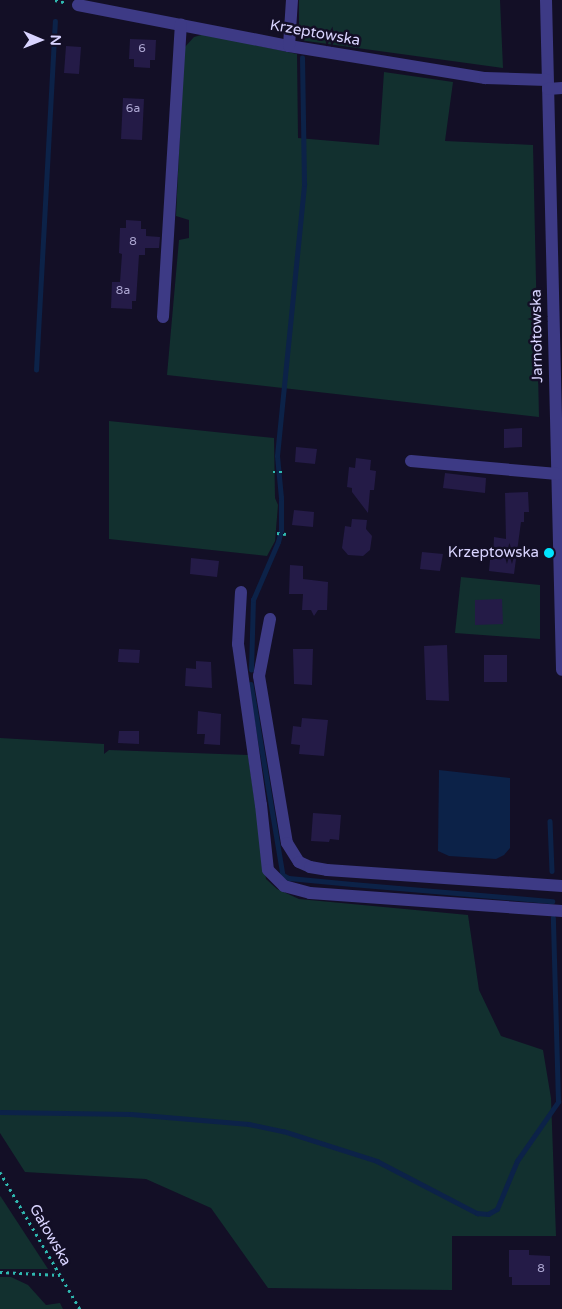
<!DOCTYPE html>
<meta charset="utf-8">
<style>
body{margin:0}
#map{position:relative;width:562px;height:1309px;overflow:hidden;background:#130f26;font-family:"Varela Round",sans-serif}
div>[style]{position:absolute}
.green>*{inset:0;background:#12302f}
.water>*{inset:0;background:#0c2248}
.stream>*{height:4.5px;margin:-2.25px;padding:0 2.25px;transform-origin:2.25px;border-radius:2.25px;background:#0c2248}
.building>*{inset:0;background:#241b47}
.path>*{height:2.5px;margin-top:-1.25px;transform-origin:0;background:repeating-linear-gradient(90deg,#2fb8b0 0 2.5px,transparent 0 6.5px)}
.minor>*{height:12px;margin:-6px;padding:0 6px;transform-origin:6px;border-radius:6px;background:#3d3a85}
.dots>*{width:14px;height:14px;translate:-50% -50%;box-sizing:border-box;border:2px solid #130f26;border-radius:50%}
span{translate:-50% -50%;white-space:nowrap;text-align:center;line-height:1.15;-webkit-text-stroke:5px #130f26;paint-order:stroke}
.number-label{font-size:12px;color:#aca6d1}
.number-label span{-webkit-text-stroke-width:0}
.street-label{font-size:15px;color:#d9d4ff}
.poi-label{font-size:15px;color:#d9d4ff}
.right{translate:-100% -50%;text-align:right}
.north{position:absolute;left:15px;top:15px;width:50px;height:50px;-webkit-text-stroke:4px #130f26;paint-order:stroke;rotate:91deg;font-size:14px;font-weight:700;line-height:20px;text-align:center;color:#d9d4ff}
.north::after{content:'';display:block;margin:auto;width:18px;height:22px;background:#d9d4ff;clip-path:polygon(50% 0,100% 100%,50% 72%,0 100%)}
</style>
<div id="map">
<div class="green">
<i style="clip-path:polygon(299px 0,500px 0,503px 68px,299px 40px)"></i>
<i style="clip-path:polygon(205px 34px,297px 54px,298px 138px,379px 145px,384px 72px,453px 82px,445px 141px,533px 145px,539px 417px,167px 375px,179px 240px,189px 238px,189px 220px,176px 216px,184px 48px,194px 37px)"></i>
<i style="clip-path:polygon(109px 421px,274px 438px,275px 498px,278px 505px,275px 541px,267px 556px,109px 539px)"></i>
<i style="clip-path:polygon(461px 577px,540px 585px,540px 639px,455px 633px)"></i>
<i style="clip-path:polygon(0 738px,104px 744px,104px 754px,109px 750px,248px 755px,266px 879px,277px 889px,299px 899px,468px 915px,479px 990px,501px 1036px,543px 1050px,551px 1098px,556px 1236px,452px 1236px,452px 1290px,268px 1288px,211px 1208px,146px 1179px,25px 1172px,0 1133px)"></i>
<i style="clip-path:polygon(0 1196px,1px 1197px,48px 1269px,0 1269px)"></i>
<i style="clip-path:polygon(0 1277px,11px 1277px,28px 1285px,46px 1305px,60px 1303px,63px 1309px,0 1309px)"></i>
</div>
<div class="water">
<i style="clip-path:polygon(439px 770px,510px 778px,510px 848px,504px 855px,496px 859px,449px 856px,438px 851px)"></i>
</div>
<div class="stream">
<i style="left:36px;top:370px;width:349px;rotate:-86.9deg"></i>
<i style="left:251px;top:670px;width:70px;rotate:-88.4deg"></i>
<i style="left:253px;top:600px;width:63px;rotate:-66.7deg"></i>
<i style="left:278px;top:542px;width:12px;rotate:-76deg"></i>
<i style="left:281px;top:530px;width:32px;rotate:-90deg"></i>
<i style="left:281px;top:498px;width:42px;rotate:-95.4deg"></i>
<i style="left:277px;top:456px;width:273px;rotate:-84.3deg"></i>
<i style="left:304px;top:184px;width:126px;rotate:-90.9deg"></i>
<i style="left:251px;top:684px;width:194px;rotate:80.5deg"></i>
<i style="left:283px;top:875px;width:7px;rotate:27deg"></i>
<i style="left:289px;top:878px;width:63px;rotate:5.4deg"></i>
<i style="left:352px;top:884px;width:201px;rotate:4.9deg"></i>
<i style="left:550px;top:821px;width:50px;rotate:87.7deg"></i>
<i style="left:0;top:1112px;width:131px;rotate:0.9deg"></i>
<i style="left:131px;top:1114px;width:118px;rotate:4.8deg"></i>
<i style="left:249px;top:1124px;width:35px;rotate:12deg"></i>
<i style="left:283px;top:1131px;width:99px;rotate:17.7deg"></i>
<i style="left:377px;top:1161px;width:113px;rotate:27.5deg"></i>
<i style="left:477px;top:1213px;width:11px;rotate:5deg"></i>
<i style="left:488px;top:1214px;width:10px;rotate:-29deg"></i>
<i style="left:497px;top:1209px;width:52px;rotate:-67.4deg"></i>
<i style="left:517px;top:1161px;width:72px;rotate:-55.2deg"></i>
<i style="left:558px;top:1102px;width:184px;rotate:-91.6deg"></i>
</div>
<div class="building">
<i style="clip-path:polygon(130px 39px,156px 40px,155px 60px,150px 60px,150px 68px,134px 67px,134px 59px,129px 59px)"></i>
<i style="clip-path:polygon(66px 46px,81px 47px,79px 74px,64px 73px)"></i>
<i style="clip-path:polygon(123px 98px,144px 99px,142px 140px,121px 139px)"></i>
<i style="clip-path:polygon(126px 220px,141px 221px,141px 229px,146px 229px,146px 236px,160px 237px,159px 248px,145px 248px,145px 255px,139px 255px,136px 301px,132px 301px,132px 309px,111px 308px,112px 282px,120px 282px,122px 254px,119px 253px,120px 228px,126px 228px)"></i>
<i style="clip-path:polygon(522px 428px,522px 447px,504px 448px,504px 429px)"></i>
<i style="clip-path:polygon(296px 447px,317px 449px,315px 464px,295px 462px)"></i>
<i style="clip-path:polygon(356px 458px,371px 460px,370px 470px,376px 471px,374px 490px,370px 490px,368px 513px,352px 492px,352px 488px,347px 487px,349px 467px,355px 468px)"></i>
<i style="clip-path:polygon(445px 473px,486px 478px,485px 493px,443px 488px)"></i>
<i style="clip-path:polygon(528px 492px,529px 512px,524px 512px,524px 522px,521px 522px,514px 574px,489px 571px,490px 560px,493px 560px,494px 537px,506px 539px,505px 493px)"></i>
<i style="clip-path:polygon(294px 510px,314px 512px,313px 527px,292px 525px)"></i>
<i style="clip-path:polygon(352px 519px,367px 520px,366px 529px,372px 536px,370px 550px,363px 556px,348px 555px,342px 548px,345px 526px,351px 527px)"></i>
<i style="clip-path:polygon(422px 552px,443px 554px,440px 571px,420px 569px)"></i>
<i style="clip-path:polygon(191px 558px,219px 561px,217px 577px,190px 574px)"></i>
<i style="clip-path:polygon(290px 565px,303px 566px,303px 579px,328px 582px,327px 610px,318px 610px,314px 616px,311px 610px,302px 610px,303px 594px,289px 594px)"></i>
<i style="clip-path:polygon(502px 599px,503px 624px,475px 625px,475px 600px)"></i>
<i style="clip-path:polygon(447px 645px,449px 701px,426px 700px,424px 646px)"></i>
<i style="clip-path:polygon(119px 649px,140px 650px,139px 663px,118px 662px)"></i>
<i style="clip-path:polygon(293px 649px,313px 649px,312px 685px,294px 684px)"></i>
<i style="clip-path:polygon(484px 655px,507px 655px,507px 682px,484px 682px)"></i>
<i style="clip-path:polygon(196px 661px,211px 662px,212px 688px,185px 686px,186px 668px,196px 669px)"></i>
<i style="clip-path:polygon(198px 711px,221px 714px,220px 745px,204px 744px,205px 734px,197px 734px)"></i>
<i style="clip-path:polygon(302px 718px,328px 720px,324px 756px,299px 754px,300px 745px,291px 744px,293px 726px,301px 727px)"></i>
<i style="clip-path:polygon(119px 731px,139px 731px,139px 744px,118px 743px)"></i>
<i style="clip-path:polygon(313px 813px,341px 815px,339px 840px,330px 839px,329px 842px,311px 841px)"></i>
<i style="clip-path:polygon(509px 1250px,529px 1250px,529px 1255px,550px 1256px,550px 1285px,512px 1285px,512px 1277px,509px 1277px)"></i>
</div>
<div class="path">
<i style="left:55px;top:0;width:12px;rotate:14deg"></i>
<i style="left:273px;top:472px;width:11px"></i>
<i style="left:277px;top:533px;width:9px;rotate:6deg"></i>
<i style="left:0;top:1172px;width:159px;rotate:59.7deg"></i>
<i style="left:0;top:1272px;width:60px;rotate:2.9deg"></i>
</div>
<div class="minor">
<i style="left:546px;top:0;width:670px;rotate:88.63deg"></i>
<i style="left:78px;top:5px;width:215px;rotate:11deg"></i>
<i style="left:289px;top:46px;width:199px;rotate:9.3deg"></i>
<i style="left:485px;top:78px;width:62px;rotate:1.8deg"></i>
<i style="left:289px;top:46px;width:46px;rotate:-86.3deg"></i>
<i style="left:548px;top:89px;width:14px;rotate:-4deg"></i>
<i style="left:163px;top:317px;width:293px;rotate:-86.5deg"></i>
<i style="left:411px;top:461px;width:147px;rotate:5.1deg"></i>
<i style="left:241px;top:592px;width:52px;rotate:93.3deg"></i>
<i style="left:238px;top:644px;width:163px;rotate:81.9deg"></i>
<i style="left:261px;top:805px;width:65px;rotate:83.9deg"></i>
<i style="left:268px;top:870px;width:23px;rotate:45deg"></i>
<i style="left:284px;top:886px;width:27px;rotate:15deg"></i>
<i style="left:310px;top:893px;width:253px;rotate:4.1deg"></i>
<i style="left:270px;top:619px;width:58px;rotate:100.9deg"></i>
<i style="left:259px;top:676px;width:169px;rotate:80.5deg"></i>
<i style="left:287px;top:843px;width:22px;rotate:58deg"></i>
<i style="left:299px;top:862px;width:12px;rotate:24deg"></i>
<i style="left:310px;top:867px;width:17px;rotate:10deg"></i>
<i style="left:327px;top:870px;width:236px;rotate:3.9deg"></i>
</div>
<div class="dots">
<i style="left:549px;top:553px;background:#00e5ff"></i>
</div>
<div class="number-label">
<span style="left:142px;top:49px">6</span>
<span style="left:133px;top:109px">6a</span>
<span style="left:133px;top:242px">8</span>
<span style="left:123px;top:291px">8a</span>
<span style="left:541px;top:1269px">8</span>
</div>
<div class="street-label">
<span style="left:315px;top:33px;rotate:10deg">Krzeptowska</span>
<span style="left:537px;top:336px;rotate:-91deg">Jarnołtowska</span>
<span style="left:50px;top:1235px;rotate:60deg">Gałowska</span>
</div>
<div class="poi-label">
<span class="right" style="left:539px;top:553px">Krzeptowska</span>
</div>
<div class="north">N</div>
</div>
